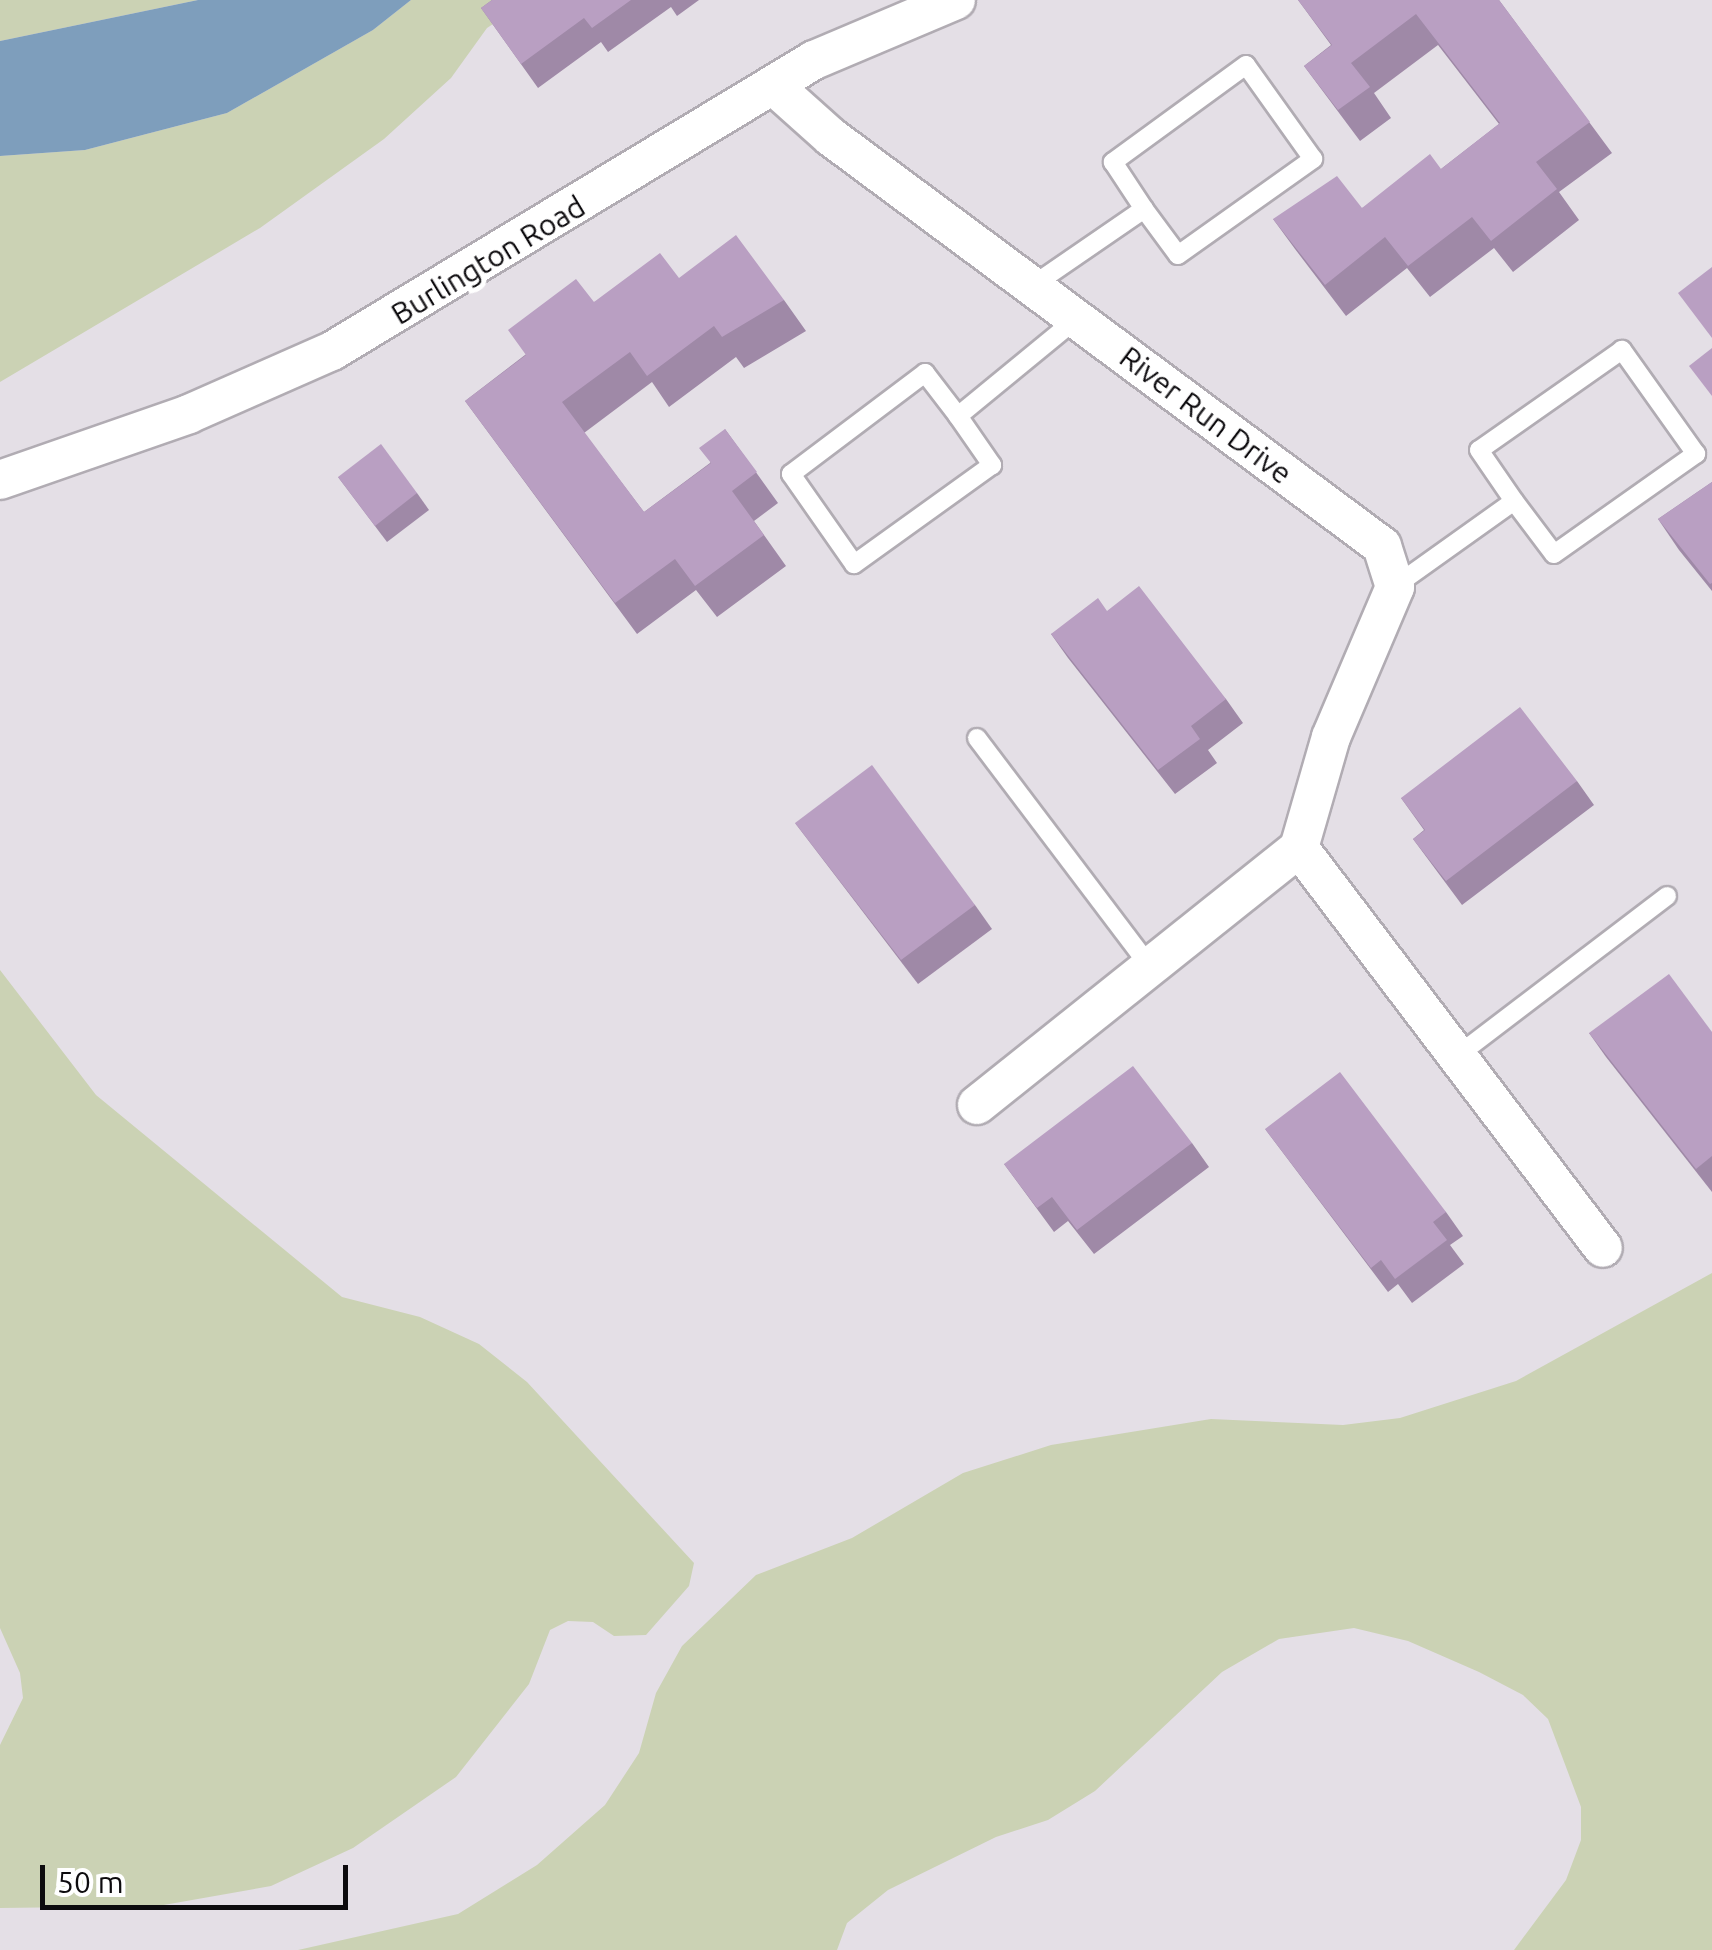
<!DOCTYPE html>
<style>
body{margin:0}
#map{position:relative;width:1712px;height:1950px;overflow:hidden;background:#e4dfe6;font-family:Ubuntu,sans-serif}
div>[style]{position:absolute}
.green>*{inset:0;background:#cbd2b4}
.water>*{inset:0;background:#7e9ebc}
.roads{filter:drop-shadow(2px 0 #b1acb3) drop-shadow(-2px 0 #b1acb3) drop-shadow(0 2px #b1acb3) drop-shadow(0 -2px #b1acb3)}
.lane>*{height:18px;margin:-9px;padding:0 9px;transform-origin:9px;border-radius:9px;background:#fff}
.street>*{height:38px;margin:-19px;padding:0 19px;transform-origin:19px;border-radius:19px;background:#fff}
.wall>*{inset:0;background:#9f89a7}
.building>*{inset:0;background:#b99fc2}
span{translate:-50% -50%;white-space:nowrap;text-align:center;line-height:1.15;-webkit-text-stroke:10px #fff;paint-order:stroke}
.street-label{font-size:30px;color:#0d0b0e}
.scale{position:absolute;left:40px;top:1865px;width:308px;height:45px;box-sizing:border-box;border:5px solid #0d0b0e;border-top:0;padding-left:12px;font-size:30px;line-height:35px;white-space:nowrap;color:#0d0b0e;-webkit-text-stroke:8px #fff;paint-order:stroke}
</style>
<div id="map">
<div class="green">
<i style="clip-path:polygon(0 0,198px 0,0 41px)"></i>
<i style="clip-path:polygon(411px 0,529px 0,487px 28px,451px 78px,384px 139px,260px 228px,0 382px,0 156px,85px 150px,227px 113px,373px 30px)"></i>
<i style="clip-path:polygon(0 970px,96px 1095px,342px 1297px,420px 1317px,479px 1344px,527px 1382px,694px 1563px,689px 1586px,646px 1635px,614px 1636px,593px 1622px,568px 1621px,550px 1630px,529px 1684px,456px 1777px,353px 1848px,271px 1886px,158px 1906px,0 1908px,0 1745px,23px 1698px,20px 1673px,0 1628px)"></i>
<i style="clip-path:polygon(1712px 1273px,1712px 1950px,1514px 1950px,1566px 1880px,1581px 1840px,1581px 1807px,1548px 1719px,1523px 1695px,1479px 1672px,1408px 1641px,1354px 1628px,1279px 1639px,1222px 1672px,1095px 1791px,1048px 1820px,996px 1837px,888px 1890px,847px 1923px,837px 1950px,298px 1950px,458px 1914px,537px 1865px,605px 1805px,639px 1753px,656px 1693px,682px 1646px,756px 1575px,852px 1538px,963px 1473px,1051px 1445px,1211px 1419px,1343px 1425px,1400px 1418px,1516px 1381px)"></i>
</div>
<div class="water">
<i style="clip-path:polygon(198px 0,411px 0,373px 30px,227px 113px,85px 150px,0 156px,0 41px)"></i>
</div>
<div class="roads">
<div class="lane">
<i style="left:1032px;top:286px;width:136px;rotate:-34.5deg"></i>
<i style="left:1144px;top:209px;width:57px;rotate:53.5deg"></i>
<i style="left:1178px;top:255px;width:166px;rotate:-35.4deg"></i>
<i style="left:1313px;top:159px;width:115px;rotate:-125.5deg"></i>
<i style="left:1246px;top:65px;width:165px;rotate:143.9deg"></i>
<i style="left:1113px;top:162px;width:56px;rotate:56.6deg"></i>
<i style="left:958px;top:416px;width:60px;rotate:55.2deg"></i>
<i style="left:992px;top:465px;width:170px;rotate:144.3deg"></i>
<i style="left:854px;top:564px;width:110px;rotate:-125deg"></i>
<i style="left:791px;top:474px;width:168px;rotate:-37deg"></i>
<i style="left:925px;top:373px;width:54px;rotate:52.5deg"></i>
<i style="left:958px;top:416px;width:153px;rotate:-39.4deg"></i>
<i style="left:1395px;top:586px;width:146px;rotate:-35.5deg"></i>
<i style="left:1514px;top:501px;width:66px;rotate:53deg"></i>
<i style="left:1554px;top:554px;width:174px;rotate:-35.2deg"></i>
<i style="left:1696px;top:454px;width:128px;rotate:-125.4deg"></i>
<i style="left:1622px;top:350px;width:174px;rotate:145deg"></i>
<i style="left:1479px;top:450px;width:62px;rotate:55.5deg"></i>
<i style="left:977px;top:738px;width:287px;rotate:52.9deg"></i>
<i style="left:1457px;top:1056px;width:264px;rotate:-37.3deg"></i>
</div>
<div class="street">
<i style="left:774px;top:86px;width:76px;rotate:41.8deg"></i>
<i style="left:831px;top:137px;width:686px;rotate:36.59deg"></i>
<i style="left:1382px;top:546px;width:43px;rotate:72.4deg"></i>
<i style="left:1395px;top:587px;width:163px;rotate:113.1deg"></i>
<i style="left:1331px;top:737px;width:116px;rotate:106.1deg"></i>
<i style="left:0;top:480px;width:200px;rotate:-19.2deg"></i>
<i style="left:189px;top:414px;width:156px;rotate:-23.8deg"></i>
<i style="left:332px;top:351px;width:563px;rotate:-31.12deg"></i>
<i style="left:814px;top:60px;width:154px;rotate:-22.9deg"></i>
<i style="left:1299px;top:848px;width:502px;rotate:52.77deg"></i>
<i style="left:977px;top:1105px;width:412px;rotate:-38.6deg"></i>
</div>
</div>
<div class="wall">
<i style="clip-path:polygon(492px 0,699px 0,677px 16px,671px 7px,608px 52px,601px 42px,538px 88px,481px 8px)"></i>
<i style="clip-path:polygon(1298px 0,1499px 0,1612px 153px,1559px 192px,1579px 220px,1513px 272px,1494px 248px,1430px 297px,1407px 268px,1346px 316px,1295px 249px,1273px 219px,1362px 208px,1441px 169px,1499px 124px,1438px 45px,1374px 93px,1391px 118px,1360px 141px,1304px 66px,1331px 45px)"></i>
<i style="clip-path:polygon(679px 278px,784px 300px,806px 331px,744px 368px,736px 357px,669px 407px,652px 382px,584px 433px,644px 512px,710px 463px,725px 429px,778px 503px,754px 521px,786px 566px,717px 617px,696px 590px,637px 634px,465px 401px,594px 302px)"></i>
<i style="clip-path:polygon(338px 477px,417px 493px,429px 510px,387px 542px)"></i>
<i style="clip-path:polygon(1712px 482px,1712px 591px,1679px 550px,1658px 519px)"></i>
<i style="clip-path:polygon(1107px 611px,1226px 699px,1243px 723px,1208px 750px,1217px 763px,1175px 794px,1068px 658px,1051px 634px)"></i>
<i style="clip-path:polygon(1577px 781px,1594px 805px,1462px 905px,1413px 839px,1424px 830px,1401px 798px)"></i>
<i style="clip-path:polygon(795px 823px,975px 905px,992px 929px,918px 984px)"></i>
<i style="clip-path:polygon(1712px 1032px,1712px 1192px,1606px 1057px,1589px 1033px)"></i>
<i style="clip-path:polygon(1265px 1129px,1446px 1212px,1463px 1236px,1450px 1245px,1464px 1264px,1412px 1303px,1398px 1284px,1388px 1292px)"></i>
<i style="clip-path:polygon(1192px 1143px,1209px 1167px,1094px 1254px,1068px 1221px,1054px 1232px,1004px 1164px)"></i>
</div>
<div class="building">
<i style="clip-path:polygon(492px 0,631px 0,592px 28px,584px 18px,521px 64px,481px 8px)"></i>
<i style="clip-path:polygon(1298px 0,1499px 0,1590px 122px,1536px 162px,1557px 189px,1491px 241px,1472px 217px,1408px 266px,1385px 237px,1325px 285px,1273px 219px,1337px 176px,1362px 208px,1430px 154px,1441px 169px,1500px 123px,1416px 14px,1351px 63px,1370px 87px,1338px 110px,1304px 66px,1332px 45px)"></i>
<i style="clip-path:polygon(736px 235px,784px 300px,722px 337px,714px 326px,647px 376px,630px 352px,562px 402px,644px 512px,711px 463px,699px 448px,725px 429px,757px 472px,732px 491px,764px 535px,695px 586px,675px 559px,615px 603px,465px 401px,526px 355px,508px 330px,576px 279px,594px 302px,660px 253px,679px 278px)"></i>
<i style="clip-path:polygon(1712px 267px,1712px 338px,1678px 293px)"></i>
<i style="clip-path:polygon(1712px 348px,1712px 396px,1689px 366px)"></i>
<i style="clip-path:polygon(381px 444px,417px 493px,375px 526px,338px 477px)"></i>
<i style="clip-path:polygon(1712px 482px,1712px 583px,1710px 584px,1658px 519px)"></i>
<i style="clip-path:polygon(1139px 586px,1226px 699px,1191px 726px,1200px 739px,1158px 770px,1051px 634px,1098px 598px,1107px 611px)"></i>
<i style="clip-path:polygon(1520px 707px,1577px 781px,1446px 881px,1413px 839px,1425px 830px,1401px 798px)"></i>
<i style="clip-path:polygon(872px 765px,975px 905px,901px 960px,795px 823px)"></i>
<i style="clip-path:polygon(1669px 974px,1712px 1032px,1712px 1156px,1696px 1169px,1589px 1033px)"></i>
<i style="clip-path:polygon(1133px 1066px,1192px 1143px,1077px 1230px,1052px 1197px,1037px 1208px,1004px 1164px)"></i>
<i style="clip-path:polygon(1340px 1072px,1446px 1212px,1433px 1222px,1447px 1240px,1395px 1279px,1381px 1260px,1371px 1268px,1265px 1129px)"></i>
</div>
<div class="street-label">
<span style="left:488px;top:260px;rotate:-31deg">Burlington Road</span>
<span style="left:1206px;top:415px;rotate:37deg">River Run Drive</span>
</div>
<div class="scale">50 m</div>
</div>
